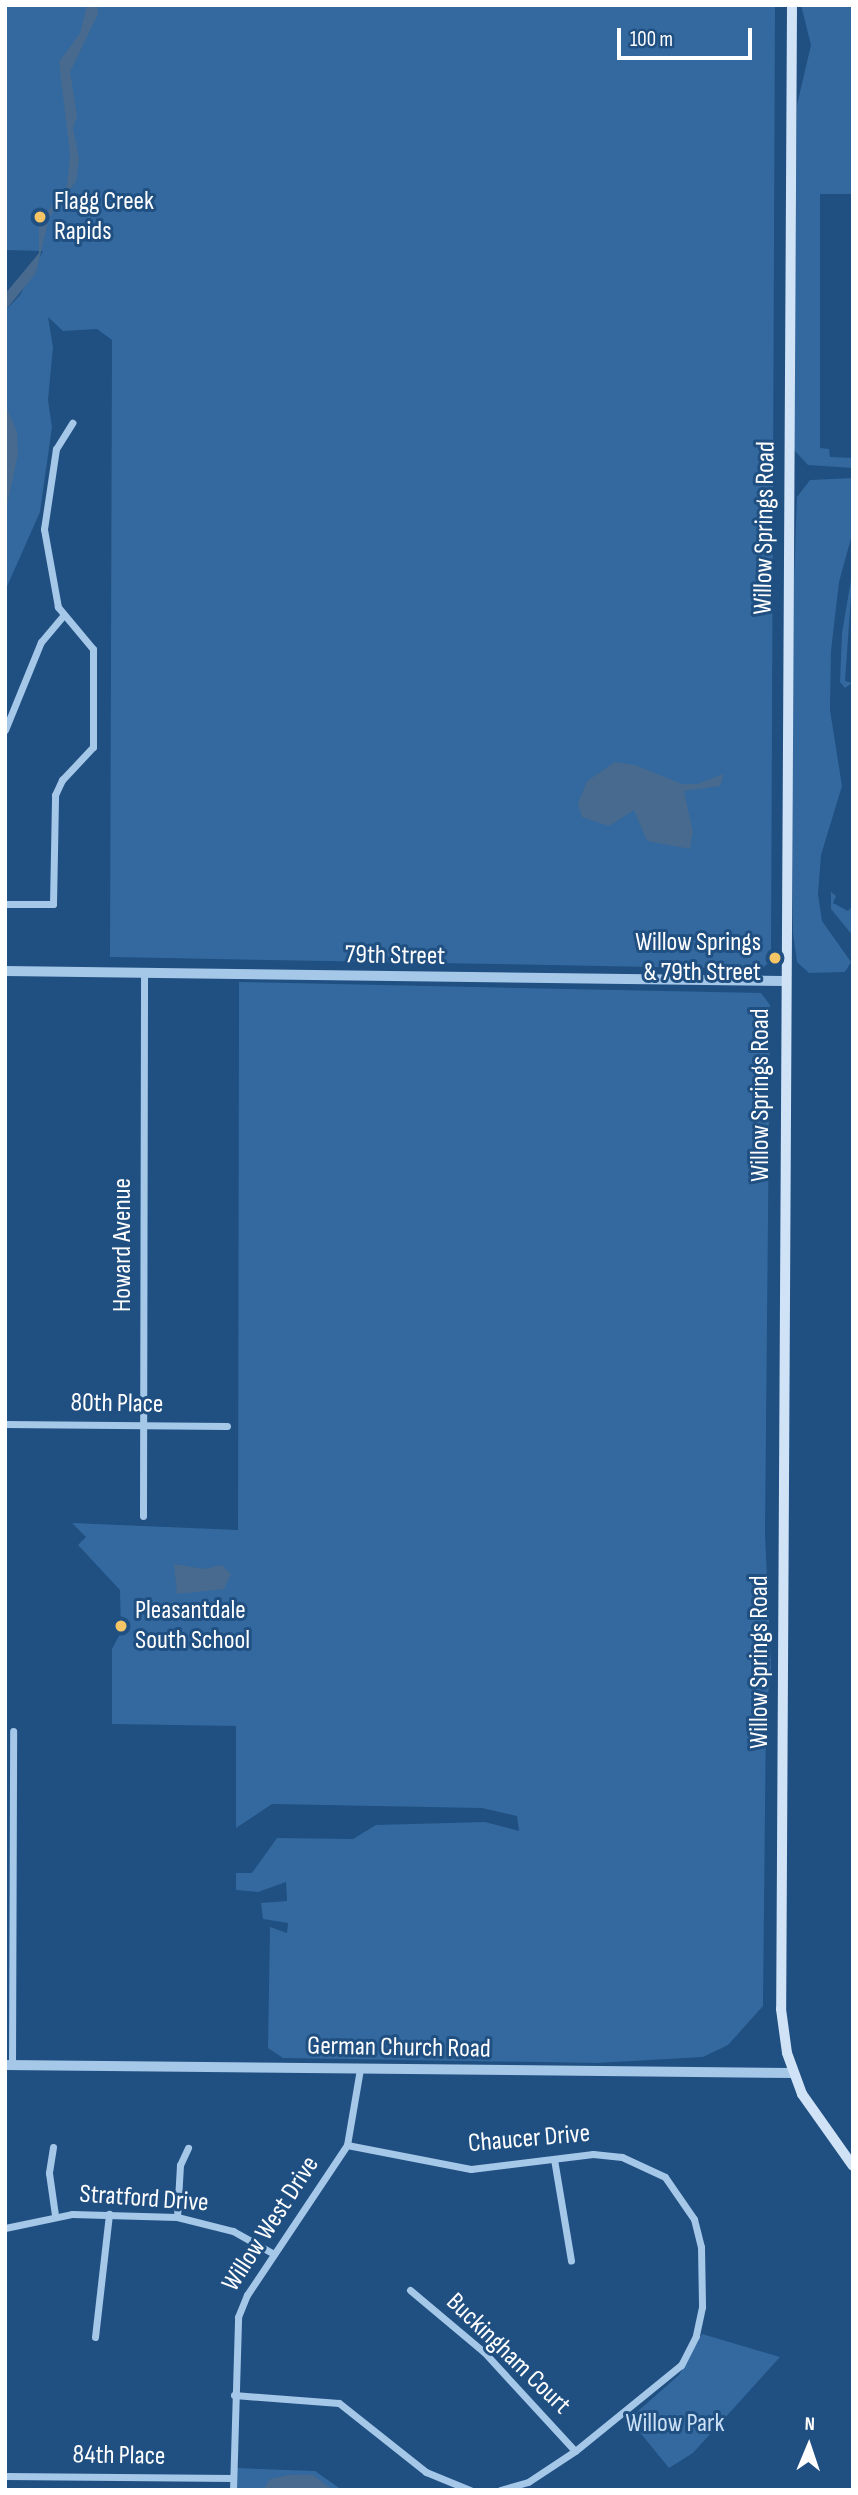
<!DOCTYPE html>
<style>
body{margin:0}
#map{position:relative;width:858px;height:2495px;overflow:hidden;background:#204f81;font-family:"Sofia Sans Condensed",sans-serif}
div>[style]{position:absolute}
.green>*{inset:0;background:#33699f}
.water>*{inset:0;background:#476a8e}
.minor>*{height:7px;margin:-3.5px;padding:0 3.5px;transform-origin:3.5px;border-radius:3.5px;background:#a5c7e8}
.tertiary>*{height:10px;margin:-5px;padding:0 5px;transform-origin:5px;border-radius:5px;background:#a5c7e8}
.secondary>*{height:10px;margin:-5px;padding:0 5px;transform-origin:5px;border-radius:5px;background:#d0e2f6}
.dots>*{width:19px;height:19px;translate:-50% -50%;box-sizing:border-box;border:4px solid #204f81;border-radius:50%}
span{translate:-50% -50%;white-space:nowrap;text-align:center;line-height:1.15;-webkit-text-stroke:6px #204f81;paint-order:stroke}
.poi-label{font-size:26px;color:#fff}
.left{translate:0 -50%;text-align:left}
.right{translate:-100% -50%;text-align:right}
.street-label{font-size:26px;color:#fff}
.park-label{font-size:26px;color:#c9e0f6}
.frame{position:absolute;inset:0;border:7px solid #fff;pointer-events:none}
.north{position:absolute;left:774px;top:2411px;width:70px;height:70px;-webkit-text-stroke:5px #204f81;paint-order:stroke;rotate:2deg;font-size:19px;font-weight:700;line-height:28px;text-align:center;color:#fff}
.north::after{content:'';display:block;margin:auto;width:24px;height:32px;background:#fff;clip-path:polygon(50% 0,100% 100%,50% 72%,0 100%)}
.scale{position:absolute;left:617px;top:28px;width:135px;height:32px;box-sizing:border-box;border:4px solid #fff;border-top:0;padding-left:9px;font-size:21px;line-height:24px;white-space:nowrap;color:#fff;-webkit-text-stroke:5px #204f81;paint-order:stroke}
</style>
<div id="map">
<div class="green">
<i style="clip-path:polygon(5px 5px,775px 5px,771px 961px,761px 969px,110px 957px,112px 340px,97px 329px,63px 331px,48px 317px,53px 347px,48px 400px,52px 427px,40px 512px,5px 591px,5px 311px,20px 295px,43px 251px,5px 250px)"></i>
<i style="clip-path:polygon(801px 5px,853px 5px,853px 194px,820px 194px,820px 448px,829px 449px,830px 457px,853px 458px,853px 468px,808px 465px,793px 449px,797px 105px,811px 45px)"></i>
<i style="clip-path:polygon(853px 478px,853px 531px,839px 582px,831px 651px,830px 710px,842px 786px,821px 855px,818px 894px,822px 921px,851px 962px,845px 972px,809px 973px,797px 962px,793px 933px,791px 660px,797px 497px,810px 480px)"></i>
<i style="clip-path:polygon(853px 568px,845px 681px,852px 683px,845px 688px,840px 682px,842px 633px)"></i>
<i style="clip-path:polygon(831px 892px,836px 896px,833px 903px,848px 911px,853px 905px,853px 936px,831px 909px)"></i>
<i style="clip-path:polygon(239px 982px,761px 993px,770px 1005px,765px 1534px,771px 1667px,766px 1713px,763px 2006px,728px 2045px,703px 2057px,596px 2063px,283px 2058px,268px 2048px,270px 1927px,287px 1933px,288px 1923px,263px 1919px,261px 1903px,287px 1901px,286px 1882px,258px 1892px,236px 1890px,236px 1873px,252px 1873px,277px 1838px,353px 1839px,376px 1825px,485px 1822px,519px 1831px,517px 1816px,482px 1808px,272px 1804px,236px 1828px,236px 1726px,112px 1724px,112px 1649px,121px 1632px,120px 1590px,78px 1545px,86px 1537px,72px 1523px,238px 1530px)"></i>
<i style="clip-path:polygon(702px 2334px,780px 2357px,693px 2453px,669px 2468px,629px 2419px,679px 2375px)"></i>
<i style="clip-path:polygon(237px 2468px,315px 2471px,342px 2490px,237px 2490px)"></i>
</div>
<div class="water">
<i style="clip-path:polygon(87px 5px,98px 5px,98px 14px,70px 72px,77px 116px,73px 128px,79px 159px,76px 181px,49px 218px,36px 273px,5px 311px,5px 294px,39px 253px,39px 223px,67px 186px,70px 154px,59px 62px,80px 33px)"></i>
<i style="clip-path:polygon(5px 404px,17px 432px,18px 454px,5px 515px)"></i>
<i style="clip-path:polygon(615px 762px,635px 765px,682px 784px,697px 784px,724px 774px,720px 786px,684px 791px,693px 832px,690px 849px,647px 841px,634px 810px,609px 826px,582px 817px,578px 804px,587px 781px)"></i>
<i style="clip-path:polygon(174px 1564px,204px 1569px,222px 1565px,231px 1574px,224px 1589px,177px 1594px)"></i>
<i style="clip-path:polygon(290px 2475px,313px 2475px,333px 2490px,263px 2490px,270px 2479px)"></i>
</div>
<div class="minor">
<i style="left:5px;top:730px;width:95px;rotate:-67.8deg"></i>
<i style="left:41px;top:642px;width:34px;rotate:-50deg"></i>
<i style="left:5px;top:904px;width:48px"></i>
<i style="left:53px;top:904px;width:109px;rotate:-88.9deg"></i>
<i style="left:55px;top:795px;width:17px;rotate:-65deg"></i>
<i style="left:62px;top:780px;width:45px;rotate:-46.8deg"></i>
<i style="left:93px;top:747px;width:98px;rotate:-90deg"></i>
<i style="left:93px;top:649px;width:55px;rotate:-129.8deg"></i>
<i style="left:58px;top:607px;width:79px;rotate:-100.2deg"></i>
<i style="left:44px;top:529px;width:81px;rotate:-81.5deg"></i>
<i style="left:56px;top:449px;width:31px;rotate:-58deg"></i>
<i style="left:5px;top:1424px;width:222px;rotate:0.5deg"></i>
<i style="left:143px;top:1516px;width:541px;rotate:-89.89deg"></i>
<i style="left:12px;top:2066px;width:335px;rotate:-89.8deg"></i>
<i style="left:347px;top:2145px;width:126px;rotate:11deg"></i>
<i style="left:471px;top:2169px;width:123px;rotate:-7deg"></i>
<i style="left:593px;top:2154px;width:29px;rotate:6deg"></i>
<i style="left:622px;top:2157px;width:47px;rotate:24.9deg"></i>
<i style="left:665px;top:2177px;width:51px;rotate:55.4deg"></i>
<i style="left:694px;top:2219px;width:29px;rotate:76deg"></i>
<i style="left:701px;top:2247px;width:60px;rotate:89deg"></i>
<i style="left:702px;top:2307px;width:30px;rotate:102deg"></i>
<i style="left:696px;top:2336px;width:33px;rotate:117deg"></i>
<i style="left:681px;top:2365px;width:136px;rotate:140.9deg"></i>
<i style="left:575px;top:2451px;width:56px;rotate:146.6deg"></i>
<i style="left:528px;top:2482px;width:29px;rotate:164deg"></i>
<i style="left:53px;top:2147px;width:26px;rotate:99deg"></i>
<i style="left:49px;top:2173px;width:42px;rotate:81.9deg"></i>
<i style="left:554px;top:2159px;width:103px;rotate:80.5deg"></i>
<i style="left:177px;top:2217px;width:52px;rotate:-86.7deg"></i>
<i style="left:180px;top:2165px;width:19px;rotate:-65deg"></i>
<i style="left:5px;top:2228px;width:68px;rotate:-11.8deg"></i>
<i style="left:72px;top:2214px;width:105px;rotate:1.6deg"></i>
<i style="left:177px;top:2217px;width:58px;rotate:14deg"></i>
<i style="left:233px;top:2231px;width:47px;rotate:29.3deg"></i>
<i style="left:410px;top:2290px;width:97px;rotate:40deg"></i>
<i style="left:484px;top:2352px;width:134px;rotate:47.4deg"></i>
<i style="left:95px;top:2337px;width:124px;rotate:-83.5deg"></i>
<i style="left:234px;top:2395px;width:105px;rotate:4.4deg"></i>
<i style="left:339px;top:2403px;width:111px;rotate:38.4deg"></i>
<i style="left:426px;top:2472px;width:48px;rotate:22.2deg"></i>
<i style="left:5px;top:2476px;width:228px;rotate:0.5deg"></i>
<i style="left:233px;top:2490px;width:173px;rotate:-88.3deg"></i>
<i style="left:238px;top:2317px;width:24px;rotate:-68deg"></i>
<i style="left:247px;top:2295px;width:180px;rotate:-56.3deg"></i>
<i style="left:347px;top:2145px;width:77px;rotate:-80.3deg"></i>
</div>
<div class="tertiary">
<i style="left:5px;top:971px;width:779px;rotate:0.74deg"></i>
<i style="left:5px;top:2065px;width:788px;rotate:0.58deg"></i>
</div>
<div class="secondary">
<i style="left:792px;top:5px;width:2004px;rotate:90.31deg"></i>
<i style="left:781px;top:2009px;width:44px;rotate:82.2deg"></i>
<i style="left:787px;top:2053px;width:44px;rotate:69.9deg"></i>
<i style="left:802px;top:2094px;width:88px;rotate:54.7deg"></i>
</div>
<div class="dots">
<i style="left:40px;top:217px;background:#f6c565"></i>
<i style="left:775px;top:958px;background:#f6c565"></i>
<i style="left:121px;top:1626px;background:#f6c565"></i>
</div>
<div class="poi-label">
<span class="left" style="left:54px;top:217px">Flagg Creek<br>Rapids</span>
<span class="right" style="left:761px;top:958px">Willow Springs<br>&amp; 79th Street</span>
<span class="left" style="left:135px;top:1626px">Pleasantdale<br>South School</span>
</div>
<div class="street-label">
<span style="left:765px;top:528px;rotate:-89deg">Willow Springs Road</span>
<span style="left:395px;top:956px;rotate:1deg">79th Street</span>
<span style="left:761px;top:1095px;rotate:-90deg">Willow Springs Road</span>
<span style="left:123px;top:1245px;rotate:-90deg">Howard Avenue</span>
<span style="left:117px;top:1404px;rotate:1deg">80th Place</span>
<span style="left:760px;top:1662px;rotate:-90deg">Willow Springs Road</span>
<span style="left:399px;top:2048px;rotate:1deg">German Church Road</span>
<span style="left:529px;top:2139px;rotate:-5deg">Chaucer Drive</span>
<span style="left:144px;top:2199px;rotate:4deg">Stratford Drive</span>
<span style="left:271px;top:2224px;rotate:-57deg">Willow West Drive</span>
<span style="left:508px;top:2354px;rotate:44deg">Buckingham Court</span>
<span style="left:119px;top:2456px;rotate:1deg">84th Place</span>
</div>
<div class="park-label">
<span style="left:675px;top:2424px">Willow Park</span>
</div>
<div class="frame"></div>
<div class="north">N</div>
<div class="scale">100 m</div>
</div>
